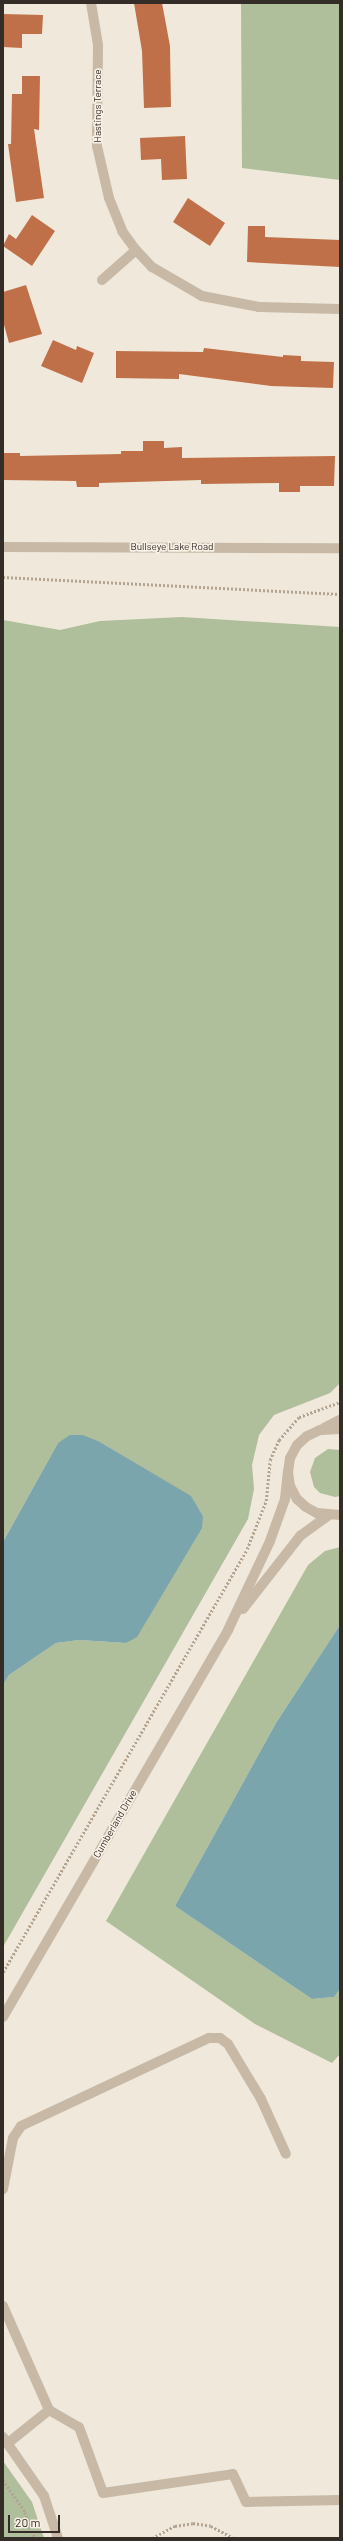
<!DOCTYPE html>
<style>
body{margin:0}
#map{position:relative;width:343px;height:2541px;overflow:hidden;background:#f0e8da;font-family:Barlow,sans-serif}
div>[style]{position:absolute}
.green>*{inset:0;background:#afbe9b}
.water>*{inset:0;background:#7aa5ac}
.building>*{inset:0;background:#c07048}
.path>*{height:2.5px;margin-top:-1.25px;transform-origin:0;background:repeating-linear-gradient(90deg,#b3a391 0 2px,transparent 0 4px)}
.service>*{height:10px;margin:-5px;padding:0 5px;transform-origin:5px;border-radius:5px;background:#c7b9a6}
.minor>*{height:10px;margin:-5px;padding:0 5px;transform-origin:5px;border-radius:5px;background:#c7b9a6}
.tertiary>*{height:10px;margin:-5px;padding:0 5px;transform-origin:5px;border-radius:5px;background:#c7b9a6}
span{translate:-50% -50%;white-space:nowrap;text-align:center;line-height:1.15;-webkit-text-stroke:3.5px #f8f1e6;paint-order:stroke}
.street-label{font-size:10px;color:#342c27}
.frame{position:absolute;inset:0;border:4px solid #342c27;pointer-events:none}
.scale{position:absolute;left:8px;top:2515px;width:52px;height:18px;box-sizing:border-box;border:2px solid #342c27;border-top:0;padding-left:5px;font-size:12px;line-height:14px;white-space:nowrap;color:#342c27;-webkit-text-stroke:3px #f8f1e6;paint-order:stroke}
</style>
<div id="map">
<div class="green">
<i style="clip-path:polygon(241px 3px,340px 3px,340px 180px,242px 168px)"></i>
<i style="clip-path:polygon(182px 617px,340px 627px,340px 1383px,330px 1393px,274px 1415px,259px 1435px,252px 1465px,254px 1489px,248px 1519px,3px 1947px,3px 1685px,9px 1675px,56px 1643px,79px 1640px,126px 1643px,203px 1516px,191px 1497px,100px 1442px,58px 1443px,3px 1542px,3px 620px,60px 630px,100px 621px)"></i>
<i style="clip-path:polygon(328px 1449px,340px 1450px,340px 1496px,335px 1497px,320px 1493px,314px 1487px,310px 1472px,315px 1458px)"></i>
<i style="clip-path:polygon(340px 1547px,340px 1625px,276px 1723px,175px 1906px,312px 1999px,334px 1997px,340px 1989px,340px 2054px,332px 2063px,255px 2024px,106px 1921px,308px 1565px,325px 1551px)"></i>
<i style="clip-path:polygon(3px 2461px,32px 2502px,44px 2538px,3px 2538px)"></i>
</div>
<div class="water">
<i style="clip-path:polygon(70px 1435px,83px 1435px,100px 1442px,191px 1496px,203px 1516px,202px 1528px,137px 1637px,126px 1643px,79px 1640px,56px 1643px,9px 1675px,3px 1685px,3px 1542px,58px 1443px)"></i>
<i style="clip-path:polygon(340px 1625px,340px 1989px,334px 1997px,312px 1999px,175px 1906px,276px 1723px)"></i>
</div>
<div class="building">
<i style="clip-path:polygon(134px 3px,162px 3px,170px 46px,171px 107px,144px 108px,142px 51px)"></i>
<i style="clip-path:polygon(3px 14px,43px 15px,42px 34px,22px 34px,22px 48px,3px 47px)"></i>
<i style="clip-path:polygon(22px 76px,40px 76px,39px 130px,34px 129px,44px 198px,16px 202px,8px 144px,11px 144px,12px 94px,22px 94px)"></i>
<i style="clip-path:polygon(185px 136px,187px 179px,162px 180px,161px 159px,141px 160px,140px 138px)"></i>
<i style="clip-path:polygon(188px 198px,225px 223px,210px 246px,173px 222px)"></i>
<i style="clip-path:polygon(32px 215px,55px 231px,32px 266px,3px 246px,9px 234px,16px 239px)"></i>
<i style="clip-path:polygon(248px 226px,265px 226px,265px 237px,340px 240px,340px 267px,247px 262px)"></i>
<i style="clip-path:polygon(26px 285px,42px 334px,9px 343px,3px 321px,3px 292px)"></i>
<i style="clip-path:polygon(53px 340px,76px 350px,77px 346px,94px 353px,82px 383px,41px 366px)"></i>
<i style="clip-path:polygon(204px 348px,283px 357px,283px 355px,301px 356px,301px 361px,334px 362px,333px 388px,271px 386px,179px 374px,179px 379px,116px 378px,116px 351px,203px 352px)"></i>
<i style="clip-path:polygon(143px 441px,164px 441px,164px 448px,182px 447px,182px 458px,335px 456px,334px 486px,300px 486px,300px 492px,279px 492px,279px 483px,201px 484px,201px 480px,99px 483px,99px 487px,77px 487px,76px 481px,3px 480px,3px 453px,20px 453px,20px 456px,121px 454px,121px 451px,143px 451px)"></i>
</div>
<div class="path">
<i style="left:3px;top:577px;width:337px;rotate:2.9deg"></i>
<i style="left:3px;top:1972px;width:488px;rotate:-60deg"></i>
<i style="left:247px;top:1549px;width:52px;rotate:-68.4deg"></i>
<i style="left:266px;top:1501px;width:41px;rotate:-84.4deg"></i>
<i style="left:270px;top:1460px;width:22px;rotate:-66deg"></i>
<i style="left:279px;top:1440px;width:30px;rotate:-49deg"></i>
<i style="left:299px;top:1417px;width:44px;rotate:-20.1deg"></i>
<i style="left:3px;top:2480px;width:39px;rotate:55deg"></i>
<i style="left:25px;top:2512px;width:28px;rotate:69deg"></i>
<i style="left:152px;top:2538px;width:26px;rotate:-28deg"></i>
<i style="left:175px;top:2526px;width:18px;rotate:-9deg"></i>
<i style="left:193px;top:2523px;width:18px;rotate:9deg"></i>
<i style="left:211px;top:2526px;width:26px;rotate:28deg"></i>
</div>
<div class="service">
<i style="left:3px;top:2189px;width:52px;rotate:-78.9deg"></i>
<i style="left:13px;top:2138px;width:14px;rotate:-56deg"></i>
<i style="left:21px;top:2126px;width:208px;rotate:-25.1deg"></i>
<i style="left:209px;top:2038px;width:11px"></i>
<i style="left:220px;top:2038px;width:10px;rotate:37deg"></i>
<i style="left:228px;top:2044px;width:64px;rotate:59deg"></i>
<i style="left:261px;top:2099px;width:60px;rotate:65.6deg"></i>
<i style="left:3px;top:2306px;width:114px;rotate:66.1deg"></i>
<i style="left:49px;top:2410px;width:34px;rotate:30deg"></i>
<i style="left:79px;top:2427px;width:70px;rotate:70deg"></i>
<i style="left:103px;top:2493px;width:131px;rotate:-8.3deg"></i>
<i style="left:233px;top:2474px;width:31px;rotate:65deg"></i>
<i style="left:246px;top:2502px;width:94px;rotate:-1.2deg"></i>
<i style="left:8px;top:2443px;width:53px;rotate:-38.8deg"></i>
</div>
<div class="minor">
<i style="left:91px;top:3px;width:43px;rotate:80.5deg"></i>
<i style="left:98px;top:45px;width:101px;rotate:90.6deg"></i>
<i style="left:97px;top:146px;width:53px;rotate:77deg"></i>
<i style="left:109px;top:198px;width:35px;rotate:68deg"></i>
<i style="left:122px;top:231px;width:24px;rotate:54deg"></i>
<i style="left:136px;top:250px;width:23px;rotate:47deg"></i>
<i style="left:152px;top:267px;width:58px;rotate:30.1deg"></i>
<i style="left:202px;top:296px;width:58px;rotate:10.9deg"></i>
<i style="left:259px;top:307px;width:81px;rotate:1.4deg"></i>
<i style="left:102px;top:280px;width:45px;rotate:-41.4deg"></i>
<i style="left:324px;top:1428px;width:18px;rotate:-27deg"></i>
<i style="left:340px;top:1429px;width:20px;rotate:177deg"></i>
<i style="left:320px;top:1430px;width:14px;rotate:155deg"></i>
<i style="left:307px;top:1436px;width:13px;rotate:138deg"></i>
<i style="left:297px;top:1445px;width:15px;rotate:118deg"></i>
<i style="left:290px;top:1458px;width:14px;rotate:98deg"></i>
<i style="left:288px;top:1472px;width:14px;rotate:82deg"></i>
<i style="left:290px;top:1486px;width:15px;rotate:62deg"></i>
<i style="left:297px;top:1499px;width:12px;rotate:42deg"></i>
<i style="left:306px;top:1507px;width:13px;rotate:29deg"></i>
<i style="left:317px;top:1513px;width:23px;rotate:5deg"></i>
<i style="left:243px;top:1609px;width:93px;rotate:-52deg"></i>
<i style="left:300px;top:1536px;width:36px;rotate:-36deg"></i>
<i style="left:3px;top:2017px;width:448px;rotate:-59.8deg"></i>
<i style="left:228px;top:1630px;width:98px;rotate:-64.7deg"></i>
<i style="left:270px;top:1541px;width:45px;rotate:-70.3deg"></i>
<i style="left:285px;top:1499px;width:27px;rotate:-84deg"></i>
<i style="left:3px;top:2437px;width:72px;rotate:55.2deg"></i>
<i style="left:44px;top:2496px;width:44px;rotate:71.6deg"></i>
</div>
<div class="tertiary">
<i style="left:3px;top:547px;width:337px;rotate:0.2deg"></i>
</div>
<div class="street-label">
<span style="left:98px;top:106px;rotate:-90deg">Hastings Terrace</span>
<span style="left:172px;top:547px">Bullseye Lake Road</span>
<span style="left:115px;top:1824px;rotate:-60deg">Cumberland Drive</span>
</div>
<div class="frame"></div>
<div class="scale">20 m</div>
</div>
